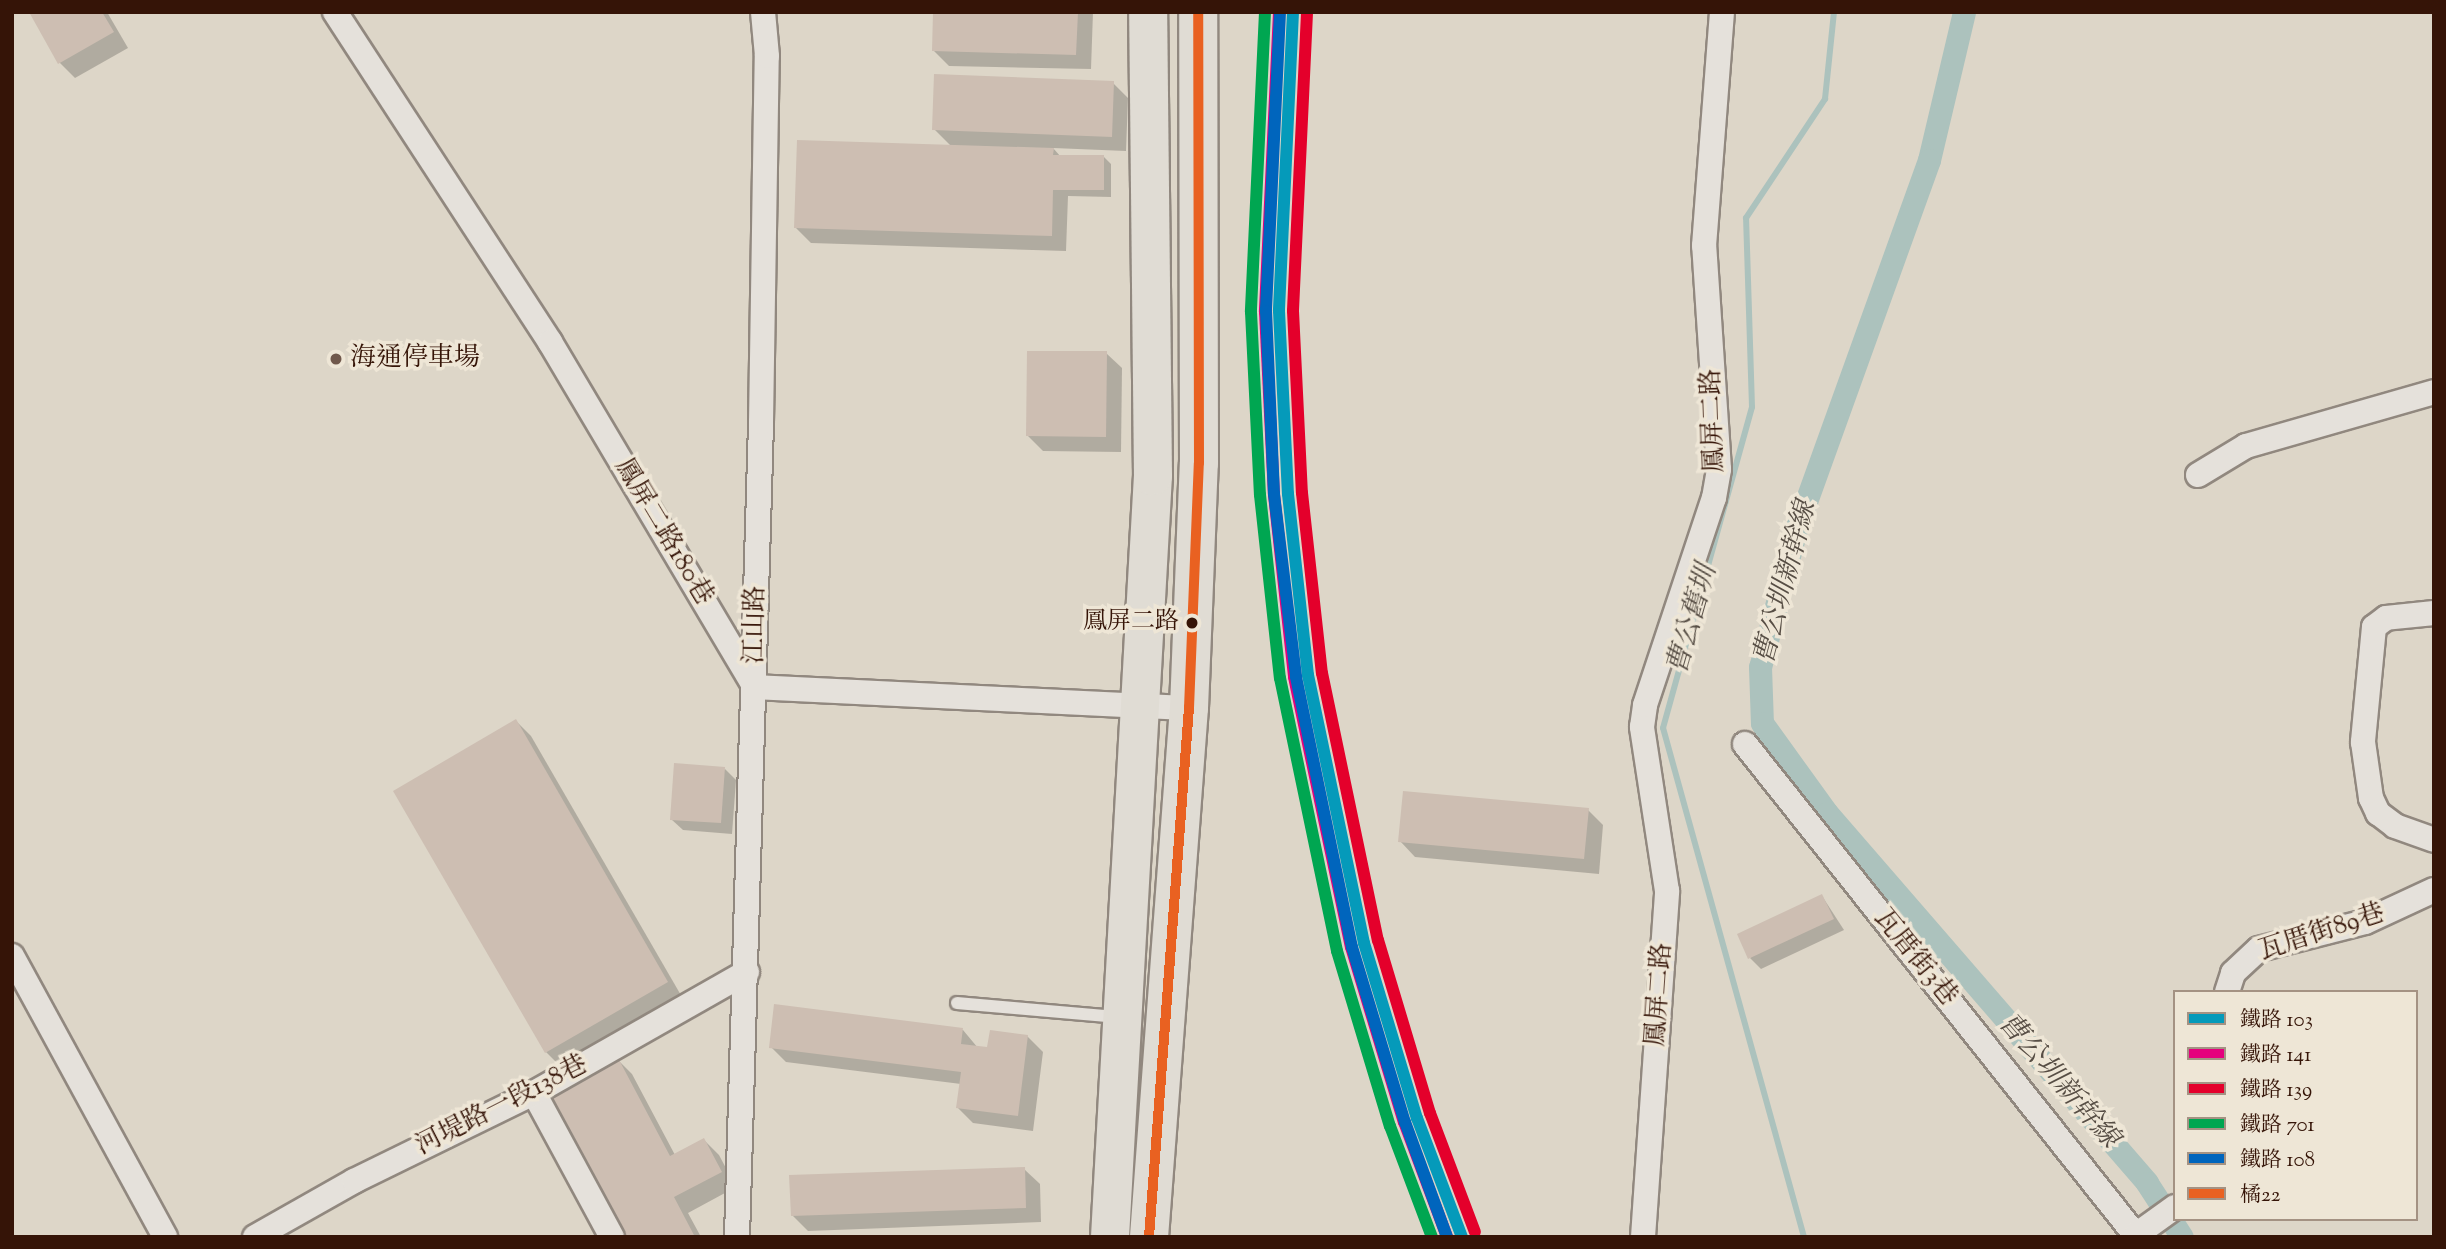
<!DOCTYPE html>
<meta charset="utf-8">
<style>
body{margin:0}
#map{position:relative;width:2446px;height:1249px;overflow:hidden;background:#ddd6c8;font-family:"Sorts Mill Goudy","Noto Serif TC",serif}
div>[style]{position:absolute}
.shadow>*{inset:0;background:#0003}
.stream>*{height:6px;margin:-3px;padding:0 3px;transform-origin:3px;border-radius:3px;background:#acc2bd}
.canal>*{height:23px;margin:-11.5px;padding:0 11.5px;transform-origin:11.5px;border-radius:11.5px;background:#acc2bd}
.building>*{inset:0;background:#cdbeb2}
.roads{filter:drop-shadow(2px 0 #91887f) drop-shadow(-2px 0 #91887f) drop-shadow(0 2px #91887f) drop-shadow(0 -2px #91887f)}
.service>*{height:12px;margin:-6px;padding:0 6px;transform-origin:6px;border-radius:6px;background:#e5e1db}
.minor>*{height:24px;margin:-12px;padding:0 12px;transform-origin:12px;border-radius:12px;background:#e5e1db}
.primary>*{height:38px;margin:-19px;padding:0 19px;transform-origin:19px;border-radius:19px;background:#e0dcd4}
.bus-1>*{height:10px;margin:-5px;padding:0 5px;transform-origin:5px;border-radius:5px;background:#e96121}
.rail-1>*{height:12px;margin:-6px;padding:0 6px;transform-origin:6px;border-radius:6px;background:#059aba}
.rail-2>*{height:12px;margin:-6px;padding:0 6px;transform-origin:6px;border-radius:6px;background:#e5007d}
.rail-3>*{height:12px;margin:-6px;padding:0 6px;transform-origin:6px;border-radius:6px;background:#e4002b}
.rail-4>*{height:12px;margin:-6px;padding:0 6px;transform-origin:6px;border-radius:6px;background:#00a651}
.rail-5>*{height:12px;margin:-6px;padding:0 6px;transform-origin:6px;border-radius:6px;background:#0065bd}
.dots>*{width:19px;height:19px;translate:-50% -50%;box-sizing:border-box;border:4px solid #eee6d6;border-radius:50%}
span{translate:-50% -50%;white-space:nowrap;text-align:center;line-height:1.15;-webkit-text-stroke:7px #eee6d6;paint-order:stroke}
.bus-label{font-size:24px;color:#351407}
.right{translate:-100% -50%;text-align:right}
.poi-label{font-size:26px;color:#351407}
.left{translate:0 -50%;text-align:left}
.street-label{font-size:26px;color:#351407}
.water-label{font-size:28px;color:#574e45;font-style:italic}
.frame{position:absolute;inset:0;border:14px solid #351407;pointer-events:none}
.legend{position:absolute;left:2173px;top:990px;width:245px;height:231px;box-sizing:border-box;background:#eee6d6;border:2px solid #a49283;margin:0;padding:9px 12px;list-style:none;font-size:21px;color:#351407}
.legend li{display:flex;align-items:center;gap:14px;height:35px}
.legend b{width:35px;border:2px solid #a49283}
</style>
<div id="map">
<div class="shadow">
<i style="clip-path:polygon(31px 12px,107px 12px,128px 48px,75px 78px,60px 63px)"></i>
<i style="clip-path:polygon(935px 12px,1093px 12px,1091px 69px,949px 66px,934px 51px)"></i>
<i style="clip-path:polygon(1113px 83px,1128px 98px,1126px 151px,1053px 148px,1061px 157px,1104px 157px,1111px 164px,1111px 197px,1068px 196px,1066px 251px,811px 243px,796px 228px,951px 146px,934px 129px)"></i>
<i style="clip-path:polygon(1106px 353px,1122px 368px,1121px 452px,1043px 451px,1028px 436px)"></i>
<i style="clip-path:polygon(516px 721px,531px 736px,682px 997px,562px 1068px,546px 1052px,396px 791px)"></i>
<i style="clip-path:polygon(725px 769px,736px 780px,732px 834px,683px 830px,671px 819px)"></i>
<i style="clip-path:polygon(1588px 810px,1603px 825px,1599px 874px,1415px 857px,1400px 841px)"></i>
<i style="clip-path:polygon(1822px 896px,1844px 930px,1761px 969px,1750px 958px)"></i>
<i style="clip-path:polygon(963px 1030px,978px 1048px,989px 1049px,1027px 1036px,1043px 1052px,1033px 1131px,973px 1123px,958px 1108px,961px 1084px,786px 1062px,771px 1047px)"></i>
<i style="clip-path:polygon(617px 1059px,632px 1074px,675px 1155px,704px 1140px,719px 1155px,736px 1187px,688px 1213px,701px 1237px,626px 1237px)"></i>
<i style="clip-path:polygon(1024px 1169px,1040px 1184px,1041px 1222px,808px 1231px,792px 1215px)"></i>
</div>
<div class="stream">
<i style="left:1804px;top:1237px;width:528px;rotate:-105.48deg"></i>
<i style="left:1663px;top:728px;width:333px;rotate:-74.5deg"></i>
<i style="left:1752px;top:407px;width:189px;rotate:-91.8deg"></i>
<i style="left:1746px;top:218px;width:143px;rotate:-56.4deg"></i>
<i style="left:1825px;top:99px;width:87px;rotate:-84.1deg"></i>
</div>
<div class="canal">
<i style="left:1964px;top:12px;width:152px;rotate:103.3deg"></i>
<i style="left:1929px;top:160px;width:396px;rotate:109.8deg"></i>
<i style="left:1795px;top:533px;width:138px;rotate:104.6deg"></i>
<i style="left:1760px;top:667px;width:56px;rotate:88deg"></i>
<i style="left:1762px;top:723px;width:111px;rotate:54.2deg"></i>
<i style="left:1827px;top:813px;width:489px;rotate:49.1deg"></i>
<i style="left:2147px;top:1183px;width:64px;rotate:57.1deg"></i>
</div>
<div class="building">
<i style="clip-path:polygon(29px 12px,102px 12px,114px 32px,58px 64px)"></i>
<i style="clip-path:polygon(933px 12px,1078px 12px,1076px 55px,932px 51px)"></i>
<i style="clip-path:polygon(934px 74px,1114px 81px,1112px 137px,932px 130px)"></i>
<i style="clip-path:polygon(797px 140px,1054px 148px,1053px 155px,1104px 155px,1104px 190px,1053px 190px,1052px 236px,794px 228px)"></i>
<i style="clip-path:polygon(1027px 351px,1107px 351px,1106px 437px,1026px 436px)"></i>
<i style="clip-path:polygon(516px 719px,668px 982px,545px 1053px,393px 791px)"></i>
<i style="clip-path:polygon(674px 763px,725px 767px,721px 823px,670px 820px)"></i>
<i style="clip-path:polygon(1403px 791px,1589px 808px,1584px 859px,1398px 842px)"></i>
<i style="clip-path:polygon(1822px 894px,1834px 919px,1748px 959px,1737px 934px)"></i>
<i style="clip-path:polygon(774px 1004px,963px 1028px,961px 1044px,987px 1047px,990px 1030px,1028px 1035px,1018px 1116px,956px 1108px,961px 1072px,769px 1048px)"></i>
<i style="clip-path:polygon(617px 1056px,670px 1156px,704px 1138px,722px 1172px,674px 1197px,695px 1237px,623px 1237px,547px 1094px)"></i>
<i style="clip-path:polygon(1025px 1167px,1026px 1208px,791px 1216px,789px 1175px)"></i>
</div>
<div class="roads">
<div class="service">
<i style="left:957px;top:1003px;width:162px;rotate:5deg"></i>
</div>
<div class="minor">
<i style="left:335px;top:12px;width:394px;rotate:56.9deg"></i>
<i style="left:550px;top:342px;width:401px;rotate:59.3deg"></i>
<i style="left:755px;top:687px;width:435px;rotate:2.8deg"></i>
<i style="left:2198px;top:475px;width:56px;rotate:-31.1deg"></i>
<i style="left:2246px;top:446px;width:196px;rotate:-16deg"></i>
<i style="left:2434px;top:613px;width:48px;rotate:174.1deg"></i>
<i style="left:2386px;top:618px;width:15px;rotate:143deg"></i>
<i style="left:2374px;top:627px;width:116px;rotate:95.5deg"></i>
<i style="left:2363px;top:742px;width:57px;rotate:81.9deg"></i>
<i style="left:2371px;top:798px;width:17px;rotate:65deg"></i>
<i style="left:2378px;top:813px;width:21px;rotate:37deg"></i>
<i style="left:2395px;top:826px;width:41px;rotate:19.7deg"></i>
<i style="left:1745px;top:744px;width:630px;rotate:51.51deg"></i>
<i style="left:12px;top:956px;width:320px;rotate:61.4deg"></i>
<i style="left:2227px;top:992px;width:20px;rotate:-72deg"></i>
<i style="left:2233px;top:973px;width:35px;rotate:-43deg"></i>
<i style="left:2259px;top:949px;width:109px;rotate:-14.3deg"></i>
<i style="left:2365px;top:922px;width:76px;rotate:-24.9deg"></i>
<i style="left:534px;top:1093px;width:164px;rotate:61.6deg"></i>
<i style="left:2136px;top:1235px;width:48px;rotate:-35.7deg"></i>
<i style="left:255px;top:1237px;width:114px;rotate:-29.5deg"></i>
<i style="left:354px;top:1181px;width:200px;rotate:-26.1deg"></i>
<i style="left:534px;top:1093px;width:245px;rotate:-29.6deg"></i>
<i style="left:737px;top:1237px;width:815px;rotate:-88.31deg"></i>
<i style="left:761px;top:422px;width:366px;rotate:-89.1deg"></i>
<i style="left:767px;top:56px;width:44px;rotate:-95.2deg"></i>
<i style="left:1643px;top:1237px;width:347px;rotate:-86deg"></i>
<i style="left:1667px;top:891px;width:166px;rotate:-98.7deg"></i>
<i style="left:1642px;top:727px;width:22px;rotate:-82deg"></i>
<i style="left:1645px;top:705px;width:218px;rotate:-71.6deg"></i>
<i style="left:1714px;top:498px;width:29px;rotate:-80deg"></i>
<i style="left:1719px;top:469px;width:224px;rotate:-93.8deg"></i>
<i style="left:1704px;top:246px;width:235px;rotate:-85.6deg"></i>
</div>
<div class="primary">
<i style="left:1110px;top:1237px;width:762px;rotate:-86.77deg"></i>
<i style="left:1153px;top:476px;width:464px;rotate:-90.6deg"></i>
<i style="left:1149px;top:1237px;width:531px;rotate:-85.68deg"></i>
<i style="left:1189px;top:708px;width:245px;rotate:-87.7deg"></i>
<i style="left:1199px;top:463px;width:451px;rotate:-90.1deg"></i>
</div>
</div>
<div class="bus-1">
<i style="left:1149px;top:1237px;width:531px;rotate:-85.68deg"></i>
<i style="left:1189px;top:708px;width:245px;rotate:-87.7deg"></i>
<i style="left:1199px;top:463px;width:451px;rotate:-90.1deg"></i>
</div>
<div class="rail-1">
<i style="left:1293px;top:12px;width:299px;rotate:92.7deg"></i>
<i style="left:1279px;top:311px;width:183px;rotate:87.2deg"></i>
<i style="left:1288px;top:494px;width:182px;rotate:83.7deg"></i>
<i style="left:1308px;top:675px;width:274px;rotate:78.2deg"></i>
<i style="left:1364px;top:943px;width:183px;rotate:73.2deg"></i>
<i style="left:1417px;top:1118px;width:127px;rotate:69.3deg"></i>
</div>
<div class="rail-2">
<i style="left:1279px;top:12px;width:300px;rotate:92.7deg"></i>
<i style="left:1265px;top:312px;width:183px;rotate:87.2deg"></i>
<i style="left:1274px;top:495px;width:183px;rotate:83.7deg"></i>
<i style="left:1294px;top:677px;width:276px;rotate:78.1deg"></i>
<i style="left:1351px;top:947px;width:183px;rotate:73.2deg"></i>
<i style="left:1404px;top:1122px;width:123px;rotate:69.5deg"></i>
</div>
<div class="rail-3">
<i style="left:1307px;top:13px;width:298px;rotate:92.7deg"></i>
<i style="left:1293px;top:311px;width:182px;rotate:87.2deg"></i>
<i style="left:1302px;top:493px;width:181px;rotate:83.7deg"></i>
<i style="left:1322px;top:673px;width:273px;rotate:78.2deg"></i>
<i style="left:1378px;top:940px;width:181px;rotate:73.3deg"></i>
<i style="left:1430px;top:1113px;width:127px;rotate:69.3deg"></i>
</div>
<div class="rail-4">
<i style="left:1265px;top:12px;width:300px;rotate:92.7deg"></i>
<i style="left:1251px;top:312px;width:183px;rotate:87.2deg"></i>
<i style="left:1260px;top:495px;width:184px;rotate:83.8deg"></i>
<i style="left:1280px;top:678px;width:279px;rotate:78.2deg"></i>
<i style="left:1337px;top:951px;width:183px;rotate:73.2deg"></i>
<i style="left:1390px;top:1126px;width:119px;rotate:69.3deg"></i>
</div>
<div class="rail-5">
<i style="left:1280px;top:12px;width:299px;rotate:92.7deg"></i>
<i style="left:1266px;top:311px;width:183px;rotate:87.5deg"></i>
<i style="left:1274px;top:494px;width:184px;rotate:83.1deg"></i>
<i style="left:1296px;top:677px;width:276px;rotate:78.3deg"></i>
<i style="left:1352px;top:947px;width:183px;rotate:73.2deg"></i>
<i style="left:1405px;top:1122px;width:122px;rotate:69.9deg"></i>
</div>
<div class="dots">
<i style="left:336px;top:359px;background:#70584b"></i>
<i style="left:1192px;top:623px;background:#351407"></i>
</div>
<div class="bus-label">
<span class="right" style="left:1179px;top:623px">鳳屏二路</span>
</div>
<div class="poi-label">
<span class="left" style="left:350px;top:359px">海通停車場</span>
</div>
<div class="street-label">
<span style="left:1714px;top:421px;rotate:-92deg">鳳屏二路</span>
<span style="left:663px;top:532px;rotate:59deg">鳳屏二路180巷</span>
<span style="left:756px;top:625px;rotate:-89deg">江山路</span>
<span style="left:2322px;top:933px;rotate:-18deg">瓦厝街89巷</span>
<span style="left:1915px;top:958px;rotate:51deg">瓦厝街3巷</span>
<span style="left:1660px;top:995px;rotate:-86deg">鳳屏二路</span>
<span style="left:502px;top:1106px;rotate:-27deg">河堤路一段138巷</span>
</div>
<div class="water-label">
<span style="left:1786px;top:583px;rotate:-75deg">曹公圳新幹線</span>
<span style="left:1693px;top:620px;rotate:-74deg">曹公舊圳</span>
<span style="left:2058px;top:1081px;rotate:49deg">曹公圳新幹線</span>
</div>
<div class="frame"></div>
<ul class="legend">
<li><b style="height:9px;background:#059aba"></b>鐵路 103</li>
<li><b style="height:9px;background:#e5007d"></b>鐵路 141</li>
<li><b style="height:9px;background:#e4002b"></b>鐵路 139</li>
<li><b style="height:9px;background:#00a651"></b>鐵路 701</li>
<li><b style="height:9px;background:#0065bd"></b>鐵路 108</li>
<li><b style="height:9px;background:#e96121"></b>橘22</li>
</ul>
</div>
